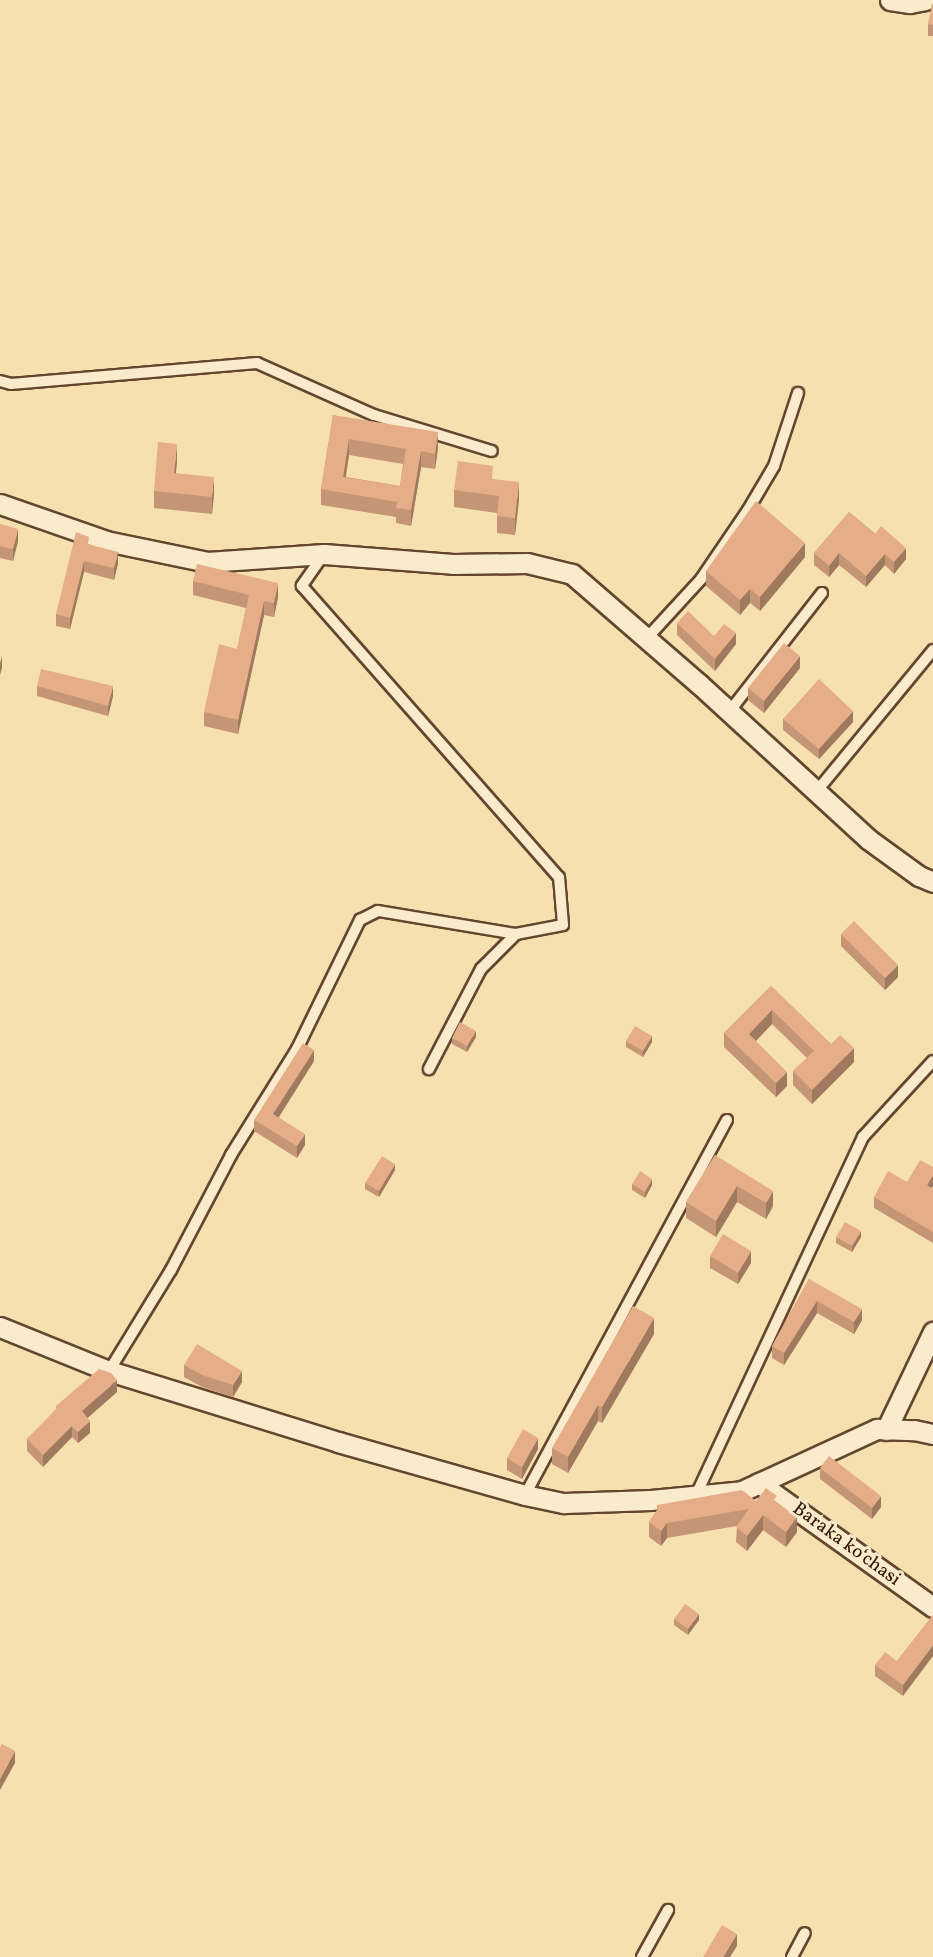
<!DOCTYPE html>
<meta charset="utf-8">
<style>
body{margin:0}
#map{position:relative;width:933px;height:1957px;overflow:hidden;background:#f6e0b0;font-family:Vollkorn,serif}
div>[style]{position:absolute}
.roads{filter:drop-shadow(2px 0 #64462e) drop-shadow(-2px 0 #64462e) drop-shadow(0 2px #64462e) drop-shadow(0 -2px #64462e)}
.service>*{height:10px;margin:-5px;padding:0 5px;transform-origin:5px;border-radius:5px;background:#f9ebcc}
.minor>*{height:19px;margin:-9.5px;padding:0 9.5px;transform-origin:9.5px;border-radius:9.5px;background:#f9ebcc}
.wall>*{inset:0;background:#c59675}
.shaded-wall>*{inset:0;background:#a07a5f}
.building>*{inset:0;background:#e5ae88}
span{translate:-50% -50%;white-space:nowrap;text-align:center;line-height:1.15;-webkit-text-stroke:6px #f9ebcc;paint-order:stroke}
.street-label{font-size:19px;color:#331303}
</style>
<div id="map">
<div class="roads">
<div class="service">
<i style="left:0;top:381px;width:11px;rotate:15deg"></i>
<i style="left:11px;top:384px;width:247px;rotate:-4.9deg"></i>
<i style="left:257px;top:363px;width:128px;rotate:24deg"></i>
<i style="left:374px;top:415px;width:123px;rotate:17deg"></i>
<i style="left:324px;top:554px;width:39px;rotate:125deg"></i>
<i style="left:302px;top:586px;width:388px;rotate:48.6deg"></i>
<i style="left:559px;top:877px;width:48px;rotate:85.2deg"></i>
<i style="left:563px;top:925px;width:48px;rotate:169.2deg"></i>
<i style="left:516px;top:934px;width:49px;rotate:135deg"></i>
<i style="left:481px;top:969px;width:113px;rotate:117.5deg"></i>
<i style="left:647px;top:638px;width:80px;rotate:-47.5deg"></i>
<i style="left:701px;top:579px;width:83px;rotate:-55.7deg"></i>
<i style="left:748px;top:510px;width:51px;rotate:-59.4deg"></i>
<i style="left:774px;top:466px;width:77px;rotate:-71.8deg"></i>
<i style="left:729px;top:712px;width:151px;rotate:-52deg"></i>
<i style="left:816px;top:792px;width:184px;rotate:-50.5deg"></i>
<i style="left:109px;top:1371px;width:119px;rotate:-58.5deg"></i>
<i style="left:171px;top:1270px;width:130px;rotate:-62.4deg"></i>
<i style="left:231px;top:1155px;width:125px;rotate:-58.1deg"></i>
<i style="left:297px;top:1049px;width:144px;rotate:-64deg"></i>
<i style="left:360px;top:920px;width:20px;rotate:-27deg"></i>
<i style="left:378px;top:911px;width:140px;rotate:9.5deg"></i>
<i style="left:525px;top:1495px;width:426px;rotate:-61.7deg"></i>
<i style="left:696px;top:1495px;width:395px;rotate:-65deg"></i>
<i style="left:863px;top:1137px;width:103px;rotate:-47.4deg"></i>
<i style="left:642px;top:1957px;width:54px;rotate:-61deg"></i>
<i style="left:792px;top:1957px;width:27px;rotate:-62deg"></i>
</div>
<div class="minor">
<i style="left:890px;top:0;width:20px;rotate:9deg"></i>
<i style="left:910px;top:3px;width:15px;rotate:-11deg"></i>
<i style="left:0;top:504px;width:112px;rotate:19.2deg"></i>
<i style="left:106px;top:541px;width:103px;rotate:11.7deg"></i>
<i style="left:207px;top:562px;width:117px;rotate:-3.9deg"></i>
<i style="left:324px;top:554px;width:129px;rotate:4.4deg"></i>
<i style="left:453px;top:564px;width:74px;rotate:-0.8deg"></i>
<i style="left:527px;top:563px;width:46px;rotate:13.7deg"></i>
<i style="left:572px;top:574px;width:168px;rotate:40.9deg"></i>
<i style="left:699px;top:684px;width:229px;rotate:42.5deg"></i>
<i style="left:868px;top:839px;width:63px;rotate:36deg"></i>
<i style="left:919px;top:876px;width:15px;rotate:23deg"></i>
<i style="left:0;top:1327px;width:118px;rotate:22deg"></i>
<i style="left:109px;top:1371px;width:240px;rotate:17.2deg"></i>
<i style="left:338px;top:1442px;width:194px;rotate:15.8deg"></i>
<i style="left:525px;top:1495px;width:40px;rotate:12deg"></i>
<i style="left:564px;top:1503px;width:87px;rotate:-2deg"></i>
<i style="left:651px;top:1500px;width:91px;rotate:-5.6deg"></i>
<i style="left:742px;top:1491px;width:149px;rotate:-24.7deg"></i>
<i style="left:877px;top:1429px;width:37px;rotate:2deg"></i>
<i style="left:914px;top:1430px;width:19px;rotate:12deg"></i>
<i style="left:886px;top:1430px;width:109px;rotate:-64.4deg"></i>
<i style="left:759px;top:1483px;width:214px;rotate:35.5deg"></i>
</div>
</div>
<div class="wall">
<i style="clip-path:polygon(933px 4px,933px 36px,928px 36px,928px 24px)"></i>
<i style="clip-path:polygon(evenodd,333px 415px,438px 448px,435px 469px,421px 467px,411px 526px,396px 523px,396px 517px,321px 505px,321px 489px,333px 415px,349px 455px,403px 464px,400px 486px,346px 477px,349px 455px)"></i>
<i style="clip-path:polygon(177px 461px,176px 473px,214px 494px,212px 514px,154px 508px,154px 491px)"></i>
<i style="clip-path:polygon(493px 479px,519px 499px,515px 535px,497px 533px,497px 513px,454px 507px,454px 490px)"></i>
<i style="clip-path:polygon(849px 512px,906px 559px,894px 574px,885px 565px,866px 587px,839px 565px,829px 577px,814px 565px,814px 553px)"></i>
<i style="clip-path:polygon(0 524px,18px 541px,13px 561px,0 558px)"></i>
<i style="clip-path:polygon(89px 544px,118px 563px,114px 580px,84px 572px,70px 629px,56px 626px,56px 614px)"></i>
<i style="clip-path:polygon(805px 557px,760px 611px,750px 603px,740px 615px,706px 586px,706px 571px)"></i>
<i style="clip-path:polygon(193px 581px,278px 597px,274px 617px,264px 615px,238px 734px,204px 726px,204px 712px,237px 649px,246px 608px,193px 595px)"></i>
<i style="clip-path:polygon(677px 623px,714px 636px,736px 644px,715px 671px,677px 635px)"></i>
<i style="clip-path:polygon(800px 668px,764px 713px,748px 700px,748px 688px)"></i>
<i style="clip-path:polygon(37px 686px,113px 696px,108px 716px,37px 696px)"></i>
<i style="clip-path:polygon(783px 719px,853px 722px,819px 759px,783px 730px)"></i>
<i style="clip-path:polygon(841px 934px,898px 977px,885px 990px,841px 946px)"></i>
<i style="clip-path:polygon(771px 986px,831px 1044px,854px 1062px,812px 1104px,793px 1085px,793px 1071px,807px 1058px,772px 1024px,756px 1041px,787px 1086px,776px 1097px,724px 1047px,724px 1033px)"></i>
<i style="clip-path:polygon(476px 1037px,467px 1052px,452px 1044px,452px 1038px)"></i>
<i style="clip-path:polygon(626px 1041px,652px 1042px,643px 1057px,626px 1047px)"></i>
<i style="clip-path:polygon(314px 1061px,279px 1117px,305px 1145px,297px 1158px,254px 1131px,254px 1120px)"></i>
<i style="clip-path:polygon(715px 1155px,773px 1206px,766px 1219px,737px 1202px,716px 1237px,686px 1218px,686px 1202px)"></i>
<i style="clip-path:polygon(395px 1170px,379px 1197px,365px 1189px,365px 1183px)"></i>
<i style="clip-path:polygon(907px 1182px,933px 1189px,933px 1243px,874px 1208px,874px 1197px)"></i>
<i style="clip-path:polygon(632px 1184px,652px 1185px,645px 1198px,632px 1190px)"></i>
<i style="clip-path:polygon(836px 1237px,861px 1237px,852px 1252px,836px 1243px)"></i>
<i style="clip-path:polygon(710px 1256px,751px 1263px,738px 1284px,710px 1268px)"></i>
<i style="clip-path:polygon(809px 1279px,862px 1320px,854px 1334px,817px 1313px,784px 1365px,772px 1358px,772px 1346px)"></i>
<i style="clip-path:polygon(654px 1334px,602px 1423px,598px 1421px,568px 1473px,552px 1464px,552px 1448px)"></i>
<i style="clip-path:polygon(184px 1365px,242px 1382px,233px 1397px,202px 1387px,184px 1377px)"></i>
<i style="clip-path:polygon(117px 1392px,87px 1418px,90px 1433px,78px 1443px,72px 1437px,43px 1467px,27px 1451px,27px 1439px,56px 1410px,56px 1406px)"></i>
<i style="clip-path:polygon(538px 1449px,522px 1479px,507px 1470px,507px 1458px)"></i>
<i style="clip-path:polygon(820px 1468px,881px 1507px,872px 1519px,820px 1479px)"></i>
<i style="clip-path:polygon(756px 1501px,777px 1502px,797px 1532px,786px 1547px,763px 1530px,747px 1551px,736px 1542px,737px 1526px,667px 1538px,661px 1546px,649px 1537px,649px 1522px,657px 1510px,657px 1505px)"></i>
<i style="clip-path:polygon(933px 1615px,903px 1696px,875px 1676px,875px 1665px,897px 1661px)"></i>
<i style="clip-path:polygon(674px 1619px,699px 1620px,688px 1635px,674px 1625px)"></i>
</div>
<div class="shaded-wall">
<i style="clip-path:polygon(438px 432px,438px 448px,435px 469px,435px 454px)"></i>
<i style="clip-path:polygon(349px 439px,349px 455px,343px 492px,343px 477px)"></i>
<i style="clip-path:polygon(177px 444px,177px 461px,174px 490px,174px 473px)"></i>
<i style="clip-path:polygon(421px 451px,421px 467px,411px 526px,411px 510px)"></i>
<i style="clip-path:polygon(214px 477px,214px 494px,212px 514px,212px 497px)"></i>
<i style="clip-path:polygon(519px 482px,519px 499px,515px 535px,515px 518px)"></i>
<i style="clip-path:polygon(18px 529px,18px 541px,13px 561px,13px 549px)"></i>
<i style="clip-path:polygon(805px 543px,805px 557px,760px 611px,760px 597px)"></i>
<i style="clip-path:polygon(906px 548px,906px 559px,894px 574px,894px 562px)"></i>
<i style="clip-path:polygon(118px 552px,118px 563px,114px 580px,114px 568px)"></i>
<i style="clip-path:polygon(839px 553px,839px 565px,829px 577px,829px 566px)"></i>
<i style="clip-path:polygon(885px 554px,885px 565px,866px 587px,866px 576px)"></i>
<i style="clip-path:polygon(84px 561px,84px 572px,70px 629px,70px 618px)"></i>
<i style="clip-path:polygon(278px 583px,278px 597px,274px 617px,274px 603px)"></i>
<i style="clip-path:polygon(750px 589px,750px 603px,740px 615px,740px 600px)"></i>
<i style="clip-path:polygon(264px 601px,264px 615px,238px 734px,238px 720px)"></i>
<i style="clip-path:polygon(736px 633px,736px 644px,715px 671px,715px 659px)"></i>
<i style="clip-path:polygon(2px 656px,2px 668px,0 675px,0 663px)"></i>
<i style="clip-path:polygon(800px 656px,800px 668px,764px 713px,764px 701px)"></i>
<i style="clip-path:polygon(113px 686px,113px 696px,108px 716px,108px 706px)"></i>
<i style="clip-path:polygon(853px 711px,853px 722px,819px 759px,819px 749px)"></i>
<i style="clip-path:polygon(898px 965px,898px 977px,885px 990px,885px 978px)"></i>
<i style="clip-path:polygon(772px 1010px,772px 1024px,749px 1048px,749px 1034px)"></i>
<i style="clip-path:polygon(476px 1031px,476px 1037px,467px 1052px,467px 1046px)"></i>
<i style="clip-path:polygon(652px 1036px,652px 1042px,643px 1057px,643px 1051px)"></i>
<i style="clip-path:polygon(854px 1048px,854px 1062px,812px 1104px,812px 1090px)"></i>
<i style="clip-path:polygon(314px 1050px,314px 1061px,273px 1126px,273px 1114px)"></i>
<i style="clip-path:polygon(787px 1072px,787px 1086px,776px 1097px,776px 1083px)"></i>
<i style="clip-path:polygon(305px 1134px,305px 1145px,297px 1158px,297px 1146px)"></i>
<i style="clip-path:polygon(395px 1164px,395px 1170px,379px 1197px,379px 1191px)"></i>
<i style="clip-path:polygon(933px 1175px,933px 1186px,927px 1196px,927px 1185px)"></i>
<i style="clip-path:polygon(652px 1179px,652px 1185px,645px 1198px,645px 1192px)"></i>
<i style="clip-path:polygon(737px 1186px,737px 1202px,716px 1237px,716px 1221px)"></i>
<i style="clip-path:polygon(773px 1191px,773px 1206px,766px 1219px,766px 1203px)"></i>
<i style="clip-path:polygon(861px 1231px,861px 1237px,852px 1252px,852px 1246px)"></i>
<i style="clip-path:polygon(751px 1251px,751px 1263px,738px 1284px,738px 1273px)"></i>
<i style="clip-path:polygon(817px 1301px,817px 1313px,784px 1365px,784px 1353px)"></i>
<i style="clip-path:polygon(862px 1309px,862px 1320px,854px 1334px,854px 1322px)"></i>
<i style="clip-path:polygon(654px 1318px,654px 1334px,602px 1423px,602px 1407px)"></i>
<i style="clip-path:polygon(242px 1371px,242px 1382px,233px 1397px,233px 1385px)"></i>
<i style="clip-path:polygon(117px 1380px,117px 1392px,82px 1423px,82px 1411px)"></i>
<i style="clip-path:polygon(598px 1405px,598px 1421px,568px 1473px,568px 1457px)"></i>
<i style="clip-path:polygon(90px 1421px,90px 1433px,78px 1443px,78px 1432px)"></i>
<i style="clip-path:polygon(72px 1426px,72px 1437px,43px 1467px,43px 1455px)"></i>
<i style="clip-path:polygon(538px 1438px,538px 1449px,522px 1479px,522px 1467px)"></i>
<i style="clip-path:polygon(881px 1496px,881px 1507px,872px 1519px,872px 1508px)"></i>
<i style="clip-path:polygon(763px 1515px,763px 1530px,747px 1551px,747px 1536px)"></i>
<i style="clip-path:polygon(797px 1517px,797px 1532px,786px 1547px,786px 1532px)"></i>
<i style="clip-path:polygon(667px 1523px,667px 1538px,661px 1546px,661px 1531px)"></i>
<i style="clip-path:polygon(699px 1614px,699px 1620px,688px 1635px,688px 1629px)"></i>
<i style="clip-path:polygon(933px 1645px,933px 1656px,903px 1696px,903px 1685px)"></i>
<i style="clip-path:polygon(15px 1751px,15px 1763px,0 1790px,0 1779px)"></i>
<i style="clip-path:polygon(737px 1934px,737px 1946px,730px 1957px,723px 1957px)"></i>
</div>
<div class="building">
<i style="clip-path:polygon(932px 4px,933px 4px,933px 25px,928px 24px)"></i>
<i style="clip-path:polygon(evenodd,333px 415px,438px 432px,435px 454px,421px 451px,411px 510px,396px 508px,397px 502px,321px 489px,333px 415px,349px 439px,406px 449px,400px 486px,343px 477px,349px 439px)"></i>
<i style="clip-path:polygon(158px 442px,177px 444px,174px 473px,214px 477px,212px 497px,154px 491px)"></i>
<i style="clip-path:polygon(458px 461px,493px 466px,492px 479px,519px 482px,515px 518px,497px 516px,499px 496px,454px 490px)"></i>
<i style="clip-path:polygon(756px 501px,805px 543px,760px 597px,750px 589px,740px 600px,706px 571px)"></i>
<i style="clip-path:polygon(849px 512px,875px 534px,881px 526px,906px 548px,894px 562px,885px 554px,866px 576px,839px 553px,829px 566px,814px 553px)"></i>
<i style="clip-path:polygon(0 524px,18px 529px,13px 549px,0 546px)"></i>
<i style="clip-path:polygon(76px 532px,89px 537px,88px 544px,118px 552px,114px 568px,84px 561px,70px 618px,56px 614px)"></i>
<i style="clip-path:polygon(197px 564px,278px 583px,274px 603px,264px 601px,238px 720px,204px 712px,219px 644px,237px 649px,249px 595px,193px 581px)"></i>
<i style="clip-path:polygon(688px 611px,714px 636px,724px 624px,736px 633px,715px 659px,677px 623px)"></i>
<i style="clip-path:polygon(784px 643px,800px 656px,764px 701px,748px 688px)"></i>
<i style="clip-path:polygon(41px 669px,113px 686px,108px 706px,37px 686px)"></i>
<i style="clip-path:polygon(819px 679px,853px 711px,819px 749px,783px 719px)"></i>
<i style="clip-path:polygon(854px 921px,898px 965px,885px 978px,841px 934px)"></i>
<i style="clip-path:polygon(771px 986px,831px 1044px,840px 1035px,854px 1048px,812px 1090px,793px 1071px,814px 1051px,772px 1010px,749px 1034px,787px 1072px,776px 1083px,724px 1033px)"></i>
<i style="clip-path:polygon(460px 1022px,476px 1031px,467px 1046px,452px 1038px)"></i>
<i style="clip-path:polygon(635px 1026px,652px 1036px,643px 1051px,626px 1041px)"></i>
<i style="clip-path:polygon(303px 1043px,314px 1050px,273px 1114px,305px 1134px,297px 1146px,254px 1120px)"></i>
<i style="clip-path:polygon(715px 1155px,773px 1191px,766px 1203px,737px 1186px,716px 1221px,686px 1202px)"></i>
<i style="clip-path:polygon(382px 1156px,395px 1164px,379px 1191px,365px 1183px)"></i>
<i style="clip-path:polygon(920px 1160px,933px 1167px,933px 1175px,927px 1185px,933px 1189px,933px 1232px,874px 1197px,888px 1171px,907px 1182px)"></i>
<i style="clip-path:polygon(640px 1171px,652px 1179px,645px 1192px,632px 1184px)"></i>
<i style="clip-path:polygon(845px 1222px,861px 1231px,852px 1246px,836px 1237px)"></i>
<i style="clip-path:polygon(723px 1234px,751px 1251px,738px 1273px,710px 1256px)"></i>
<i style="clip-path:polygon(809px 1279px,862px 1309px,854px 1322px,817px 1301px,784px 1353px,772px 1346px)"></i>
<i style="clip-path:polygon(633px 1306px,654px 1318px,602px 1407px,598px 1405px,568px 1457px,552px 1448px)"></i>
<i style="clip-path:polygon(197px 1344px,242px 1371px,233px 1385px,202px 1375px,184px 1365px)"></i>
<i style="clip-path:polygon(99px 1369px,111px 1373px,117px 1380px,82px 1411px,90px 1421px,78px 1432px,72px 1426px,43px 1455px,27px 1439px,57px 1408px,56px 1406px)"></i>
<i style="clip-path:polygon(523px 1429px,538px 1438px,522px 1467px,507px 1458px)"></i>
<i style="clip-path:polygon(829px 1456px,881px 1496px,872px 1508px,820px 1468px)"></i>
<i style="clip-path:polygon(766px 1488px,777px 1496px,774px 1500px,797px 1517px,786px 1532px,763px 1515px,747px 1536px,736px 1527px,749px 1509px,667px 1523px,661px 1531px,649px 1522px,658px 1509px,657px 1505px,742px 1490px,756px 1501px)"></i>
<i style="clip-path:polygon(685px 1604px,699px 1614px,688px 1629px,674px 1619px)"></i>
<i style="clip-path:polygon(933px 1615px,933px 1645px,903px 1685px,875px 1665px,885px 1652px,897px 1661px)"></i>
<i style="clip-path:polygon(2px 1744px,15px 1751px,0 1779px,0 1747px)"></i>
<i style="clip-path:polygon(722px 1925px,737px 1934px,723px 1957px,703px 1957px)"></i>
</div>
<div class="street-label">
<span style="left:846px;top:1545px;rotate:36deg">Baraka koʻchasi</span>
</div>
</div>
